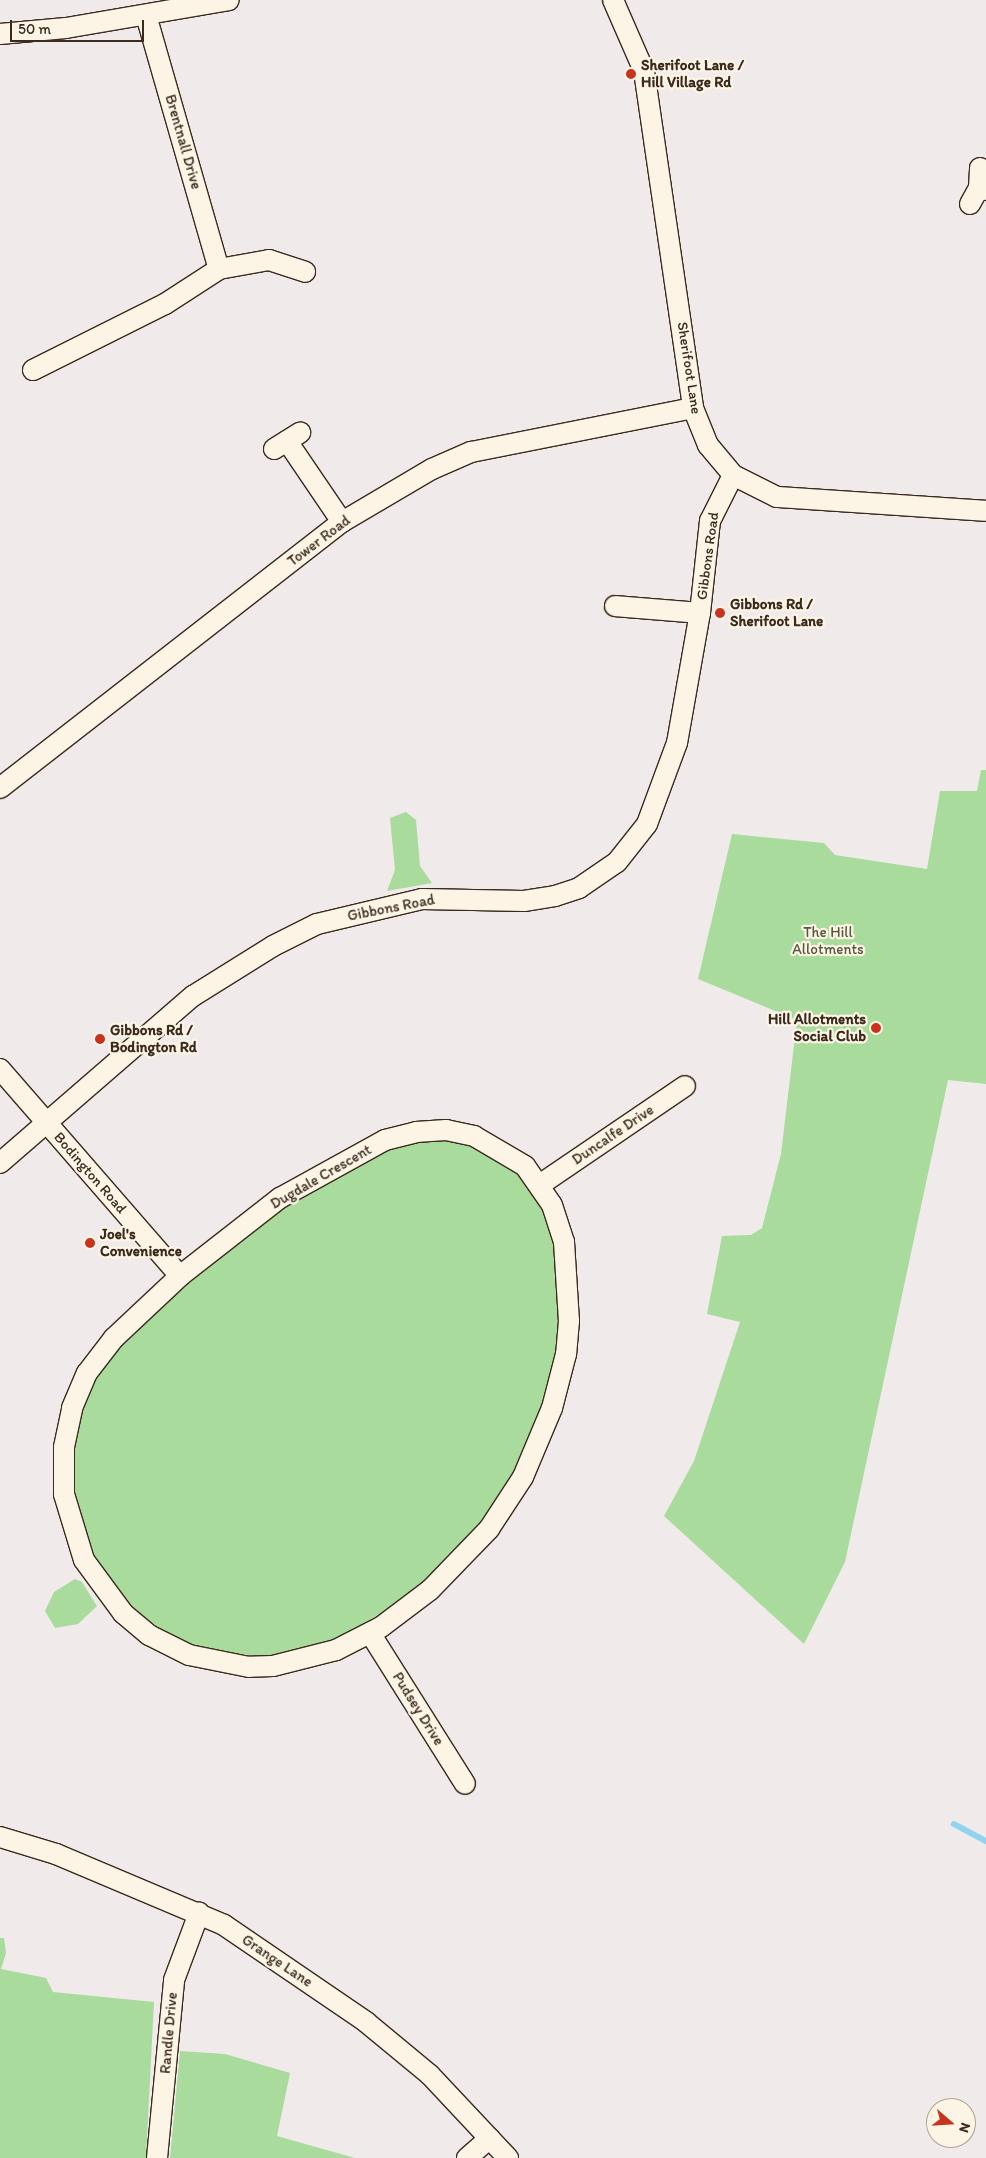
<!DOCTYPE html>
<style>
body{margin:0}
#map{position:relative;width:986px;height:2158px;overflow:hidden;background:#f0eaeb;font-family:Itim,sans-serif}
div>[style]{position:absolute}
.green>*{inset:0;background:#a9db9d}
.stream>*{height:5.5px;margin:-2.75px;padding:0 2.75px;transform-origin:2.75px;border-radius:2.75px;background:#90d4f1}
.roads{filter:drop-shadow(1px 0 #3b2a1e) drop-shadow(-1px 0 #3b2a1e) drop-shadow(0 1px #3b2a1e) drop-shadow(0 -1px #3b2a1e)}
.street>*{height:20px;margin:-10px;padding:0 10px;transform-origin:10px;border-radius:10px;background:#fcf5e5}
.dots>*{width:14px;height:14px;translate:-50% -50%;box-sizing:border-box;border:2px solid #fcf5e5;border-radius:50%}
span{translate:-50% -50%;white-space:nowrap;text-align:center;line-height:1.15;-webkit-text-stroke:4.5px #fcf5e5;paint-order:stroke}
.poi-label{font-size:15px;color:#3b2a1e;font-weight:700}
.left{translate:0 -50%;text-align:left}
.right{translate:-100% -50%;text-align:right}
.street-label{font-size:15px;color:#3b2a1e}
.park-label{font-size:15px;color:#56563e}
.north{position:absolute;left:926px;top:2098px;width:50px;height:50px;box-sizing:border-box;background:#fcf5e5;border:1px solid #afa495;border-radius:50%;rotate:109deg;font-size:14px;font-weight:700;line-height:20px;text-align:center;color:#3b2a1e}
.north::after{content:'';display:block;margin:auto;width:18px;height:22px;background:#c8321e;clip-path:polygon(50% 0,100% 100%,50% 72%,0 100%)}
.scale{position:absolute;left:10px;top:20px;width:134px;height:22px;box-sizing:border-box;border:2px solid #3b2a1e;border-top:0;padding-left:6px;font-size:15px;line-height:18px;white-space:nowrap;color:#3b2a1e;-webkit-text-stroke:4px #fcf5e5;paint-order:stroke}
</style>
<div id="map">
<div class="green">
<i style="clip-path:polygon(981px 770px,986px 770px,986px 1084px,948px 1080px,845px 1562px,804px 1644px,664px 1516px,694px 1461px,740px 1322px,707px 1314px,722px 1236px,751px 1235px,762px 1228px,781px 1154px,797px 1020px,698px 979px,732px 834px,824px 843px,835px 855px,927px 869px,940px 791px,977px 791px)"></i>
<i style="clip-path:polygon(406px 812px,416px 820px,420px 866px,432px 883px,387px 891px,395px 870px,390px 818px)"></i>
<i style="clip-path:polygon(420px 1139px,449px 1139px,479px 1149px,520px 1174px,546px 1215px,554px 1241px,560px 1336px,543px 1410px,514px 1479px,470px 1537px,412px 1594px,352px 1631px,316px 1647px,265px 1657px,202px 1649px,174px 1638px,130px 1607px,97px 1569px,71px 1499px,71px 1441px,89px 1388px,116px 1347px,143px 1321px,279px 1210px,390px 1147px)"></i>
<i style="clip-path:polygon(75px 1579px,82px 1582px,97px 1606px,78px 1624px,55px 1628px,45px 1611px,54px 1592px)"></i>
<i style="clip-path:polygon(0 1938px,4px 1938px,6px 1953px,1px 1969px,46px 1978px,53px 1992px,154px 2002px,146px 2158px,0 2158px)"></i>
<i style="clip-path:polygon(180px 2051px,225px 2054px,290px 2073px,277px 2136px,355px 2158px,170px 2158px)"></i>
</div>
<div class="stream">
<i style="left:954px;top:1824px;width:36px;rotate:28deg"></i>
</div>
<div class="roads">
<div class="street">
<i style="left:613px;top:0;width:77px;rotate:66.4deg"></i>
<i style="left:644px;top:71px;width:341px;rotate:81.7deg"></i>
<i style="left:693px;top:408px;width:40px;rotate:68deg"></i>
<i style="left:708px;top:445px;width:39px;rotate:50deg"></i>
<i style="left:733px;top:475px;width:49px;rotate:26.6deg"></i>
<i style="left:777px;top:497px;width:209px;rotate:3.8deg"></i>
<i style="left:146px;top:15px;width:264px;rotate:74deg"></i>
<i style="left:0;top:34px;width:66px;rotate:-5.2deg"></i>
<i style="left:66px;top:28px;width:165px;rotate:-9.7deg"></i>
<i style="left:979px;top:188px;width:20px;rotate:-87deg"></i>
<i style="left:970px;top:204px;width:18px;rotate:-61deg"></i>
<i style="left:979px;top:188px;width:7px;rotate:16deg"></i>
<i style="left:33px;top:370px;width:148px;rotate:-26.6deg"></i>
<i style="left:165px;top:304px;width:64px;rotate:-32.9deg"></i>
<i style="left:219px;top:269px;width:51px;rotate:-10.2deg"></i>
<i style="left:269px;top:260px;width:38px;rotate:18deg"></i>
<i style="left:287px;top:441px;width:98px;rotate:55.8deg"></i>
<i style="left:274px;top:449px;width:31px;rotate:-32deg"></i>
<i style="left:615px;top:606px;width:85px;rotate:4.7deg"></i>
<i style="left:0;top:788px;width:433px;rotate:-37.9deg"></i>
<i style="left:342px;top:522px;width:104px;rotate:-30.5deg"></i>
<i style="left:432px;top:469px;width:43px;rotate:-23.6deg"></i>
<i style="left:471px;top:452px;width:226px;rotate:-11.2deg"></i>
<i style="left:0;top:1069px;width:274px;rotate:49deg"></i>
<i style="left:446px;top:1130px;width:29px;rotate:12deg"></i>
<i style="left:474px;top:1136px;width:59px;rotate:30.5deg"></i>
<i style="left:525px;top:1166px;width:47px;rotate:55.3deg"></i>
<i style="left:552px;top:1205px;width:39px;rotate:72deg"></i>
<i style="left:564px;top:1242px;width:79px;rotate:86.4deg"></i>
<i style="left:569px;top:1321px;width:33px;rotate:95deg"></i>
<i style="left:566px;top:1354px;width:56px;rotate:104.5deg"></i>
<i style="left:552px;top:1408px;width:75px;rotate:112.8deg"></i>
<i style="left:523px;top:1477px;width:62px;rotate:123.2deg"></i>
<i style="left:489px;top:1529px;width:85px;rotate:134deg"></i>
<i style="left:430px;top:1590px;width:61px;rotate:142.9deg"></i>
<i style="left:381px;top:1627px;width:51px;rotate:152.9deg"></i>
<i style="left:336px;top:1650px;width:65px;rotate:165.7deg"></i>
<i style="left:273px;top:1666px;width:24px;rotate:178deg"></i>
<i style="left:249px;top:1667px;width:61px;rotate:-168.7deg"></i>
<i style="left:189px;top:1655px;width:45px;rotate:-153.4deg"></i>
<i style="left:149px;top:1635px;width:34px;rotate:-140deg"></i>
<i style="left:123px;top:1613px;width:66px;rotate:-126.3deg"></i>
<i style="left:84px;top:1560px;width:69px;rotate:-106.9deg"></i>
<i style="left:64px;top:1494px;width:47px;rotate:-90deg"></i>
<i style="left:64px;top:1447px;width:40px;rotate:-78deg"></i>
<i style="left:72px;top:1408px;width:38px;rotate:-67deg"></i>
<i style="left:87px;top:1373px;width:44px;rotate:-52.4deg"></i>
<i style="left:114px;top:1338px;width:91px;rotate:-43.2deg"></i>
<i style="left:180px;top:1276px;width:127px;rotate:-38deg"></i>
<i style="left:280px;top:1198px;width:120px;rotate:-28.9deg"></i>
<i style="left:385px;top:1140px;width:32px;rotate:-14deg"></i>
<i style="left:416px;top:1132px;width:30px;rotate:-4deg"></i>
<i style="left:0;top:1163px;width:255px;rotate:-40.9deg"></i>
<i style="left:193px;top:996px;width:94px;rotate:-32deg"></i>
<i style="left:273px;top:946px;width:49px;rotate:-26.6deg"></i>
<i style="left:317px;top:924px;width:108px;rotate:-13.4deg"></i>
<i style="left:422px;top:899px;width:102px;rotate:1.1deg"></i>
<i style="left:524px;top:901px;width:31px;rotate:-9deg"></i>
<i style="left:555px;top:896px;width:25px;rotate:-18deg"></i>
<i style="left:579px;top:888px;width:46px;rotate:-34.4deg"></i>
<i style="left:617px;top:862px;width:48px;rotate:-51.7deg"></i>
<i style="left:647px;top:824px;width:86px;rotate:-69.7deg"></i>
<i style="left:677px;top:743px;width:132px;rotate:-80deg"></i>
<i style="left:700px;top:613px;width:93px;rotate:-83.8deg"></i>
<i style="left:710px;top:521px;width:51px;rotate:-63.4deg"></i>
<i style="left:541px;top:1184px;width:174px;rotate:-34.2deg"></i>
<i style="left:370px;top:1633px;width:178px;rotate:57.8deg"></i>
<i style="left:0;top:1837px;width:59px;rotate:16.9deg"></i>
<i style="left:56px;top:1854px;width:182px;rotate:22.9deg"></i>
<i style="left:224px;top:1925px;width:172px;rotate:34.3deg"></i>
<i style="left:366px;top:2022px;width:83px;rotate:39.6deg"></i>
<i style="left:430px;top:2075px;width:114px;rotate:46.8deg"></i>
<i style="left:157px;top:2158px;width:179px;rotate:-84.5deg"></i>
<i style="left:174px;top:1980px;width:72px;rotate:-69.5deg"></i>
<i style="left:467px;top:2158px;width:30px;rotate:-41deg"></i>
</div>
</div>
<div class="dots">
<i style="left:631px;top:74px;background:#c8321e"></i>
<i style="left:720px;top:613px;background:#c8321e"></i>
<i style="left:876px;top:1028px;background:#c8321e"></i>
<i style="left:100px;top:1039px;background:#c8321e"></i>
<i style="left:90px;top:1243px;background:#c8321e"></i>
</div>
<div class="poi-label">
<span class="left" style="left:641px;top:74px">Sherifoot Lane /<br>Hill Village Rd</span>
<span class="left" style="left:730px;top:613px">Gibbons Rd /<br>Sherifoot Lane</span>
<span class="right" style="left:866px;top:1028px">Hill Allotments<br>Social Club</span>
<span class="left" style="left:110px;top:1039px">Gibbons Rd /<br>Bodington Rd</span>
<span class="left" style="left:100px;top:1243px">Joel's<br>Convenience</span>
</div>
<div class="street-label">
<span style="left:183px;top:142px;rotate:74deg">Brentnall Drive</span>
<span style="left:689px;top:368px;rotate:81deg">Sherifoot Lane</span>
<span style="left:319px;top:541px;rotate:-37deg">Tower Road</span>
<span style="left:708px;top:556px;rotate:-82deg">Gibbons Road</span>
<span style="left:391px;top:908px;rotate:-11deg">Gibbons Road</span>
<span style="left:613px;top:1135px;rotate:-34deg">Duncalfe Drive</span>
<span style="left:90px;top:1173px;rotate:49deg">Bodington Road</span>
<span style="left:321px;top:1177px;rotate:-30deg">Dugdale Crescent</span>
<span style="left:418px;top:1709px;rotate:58deg">Pudsey Drive</span>
<span style="left:277px;top:1961px;rotate:34deg">Grange Lane</span>
<span style="left:169px;top:2033px;rotate:-85deg">Randle Drive</span>
</div>
<div class="park-label">
<span style="left:828px;top:941px">The Hill<br>Allotments</span>
</div>
<div class="north">N</div>
<div class="scale">50 m</div>
</div>
